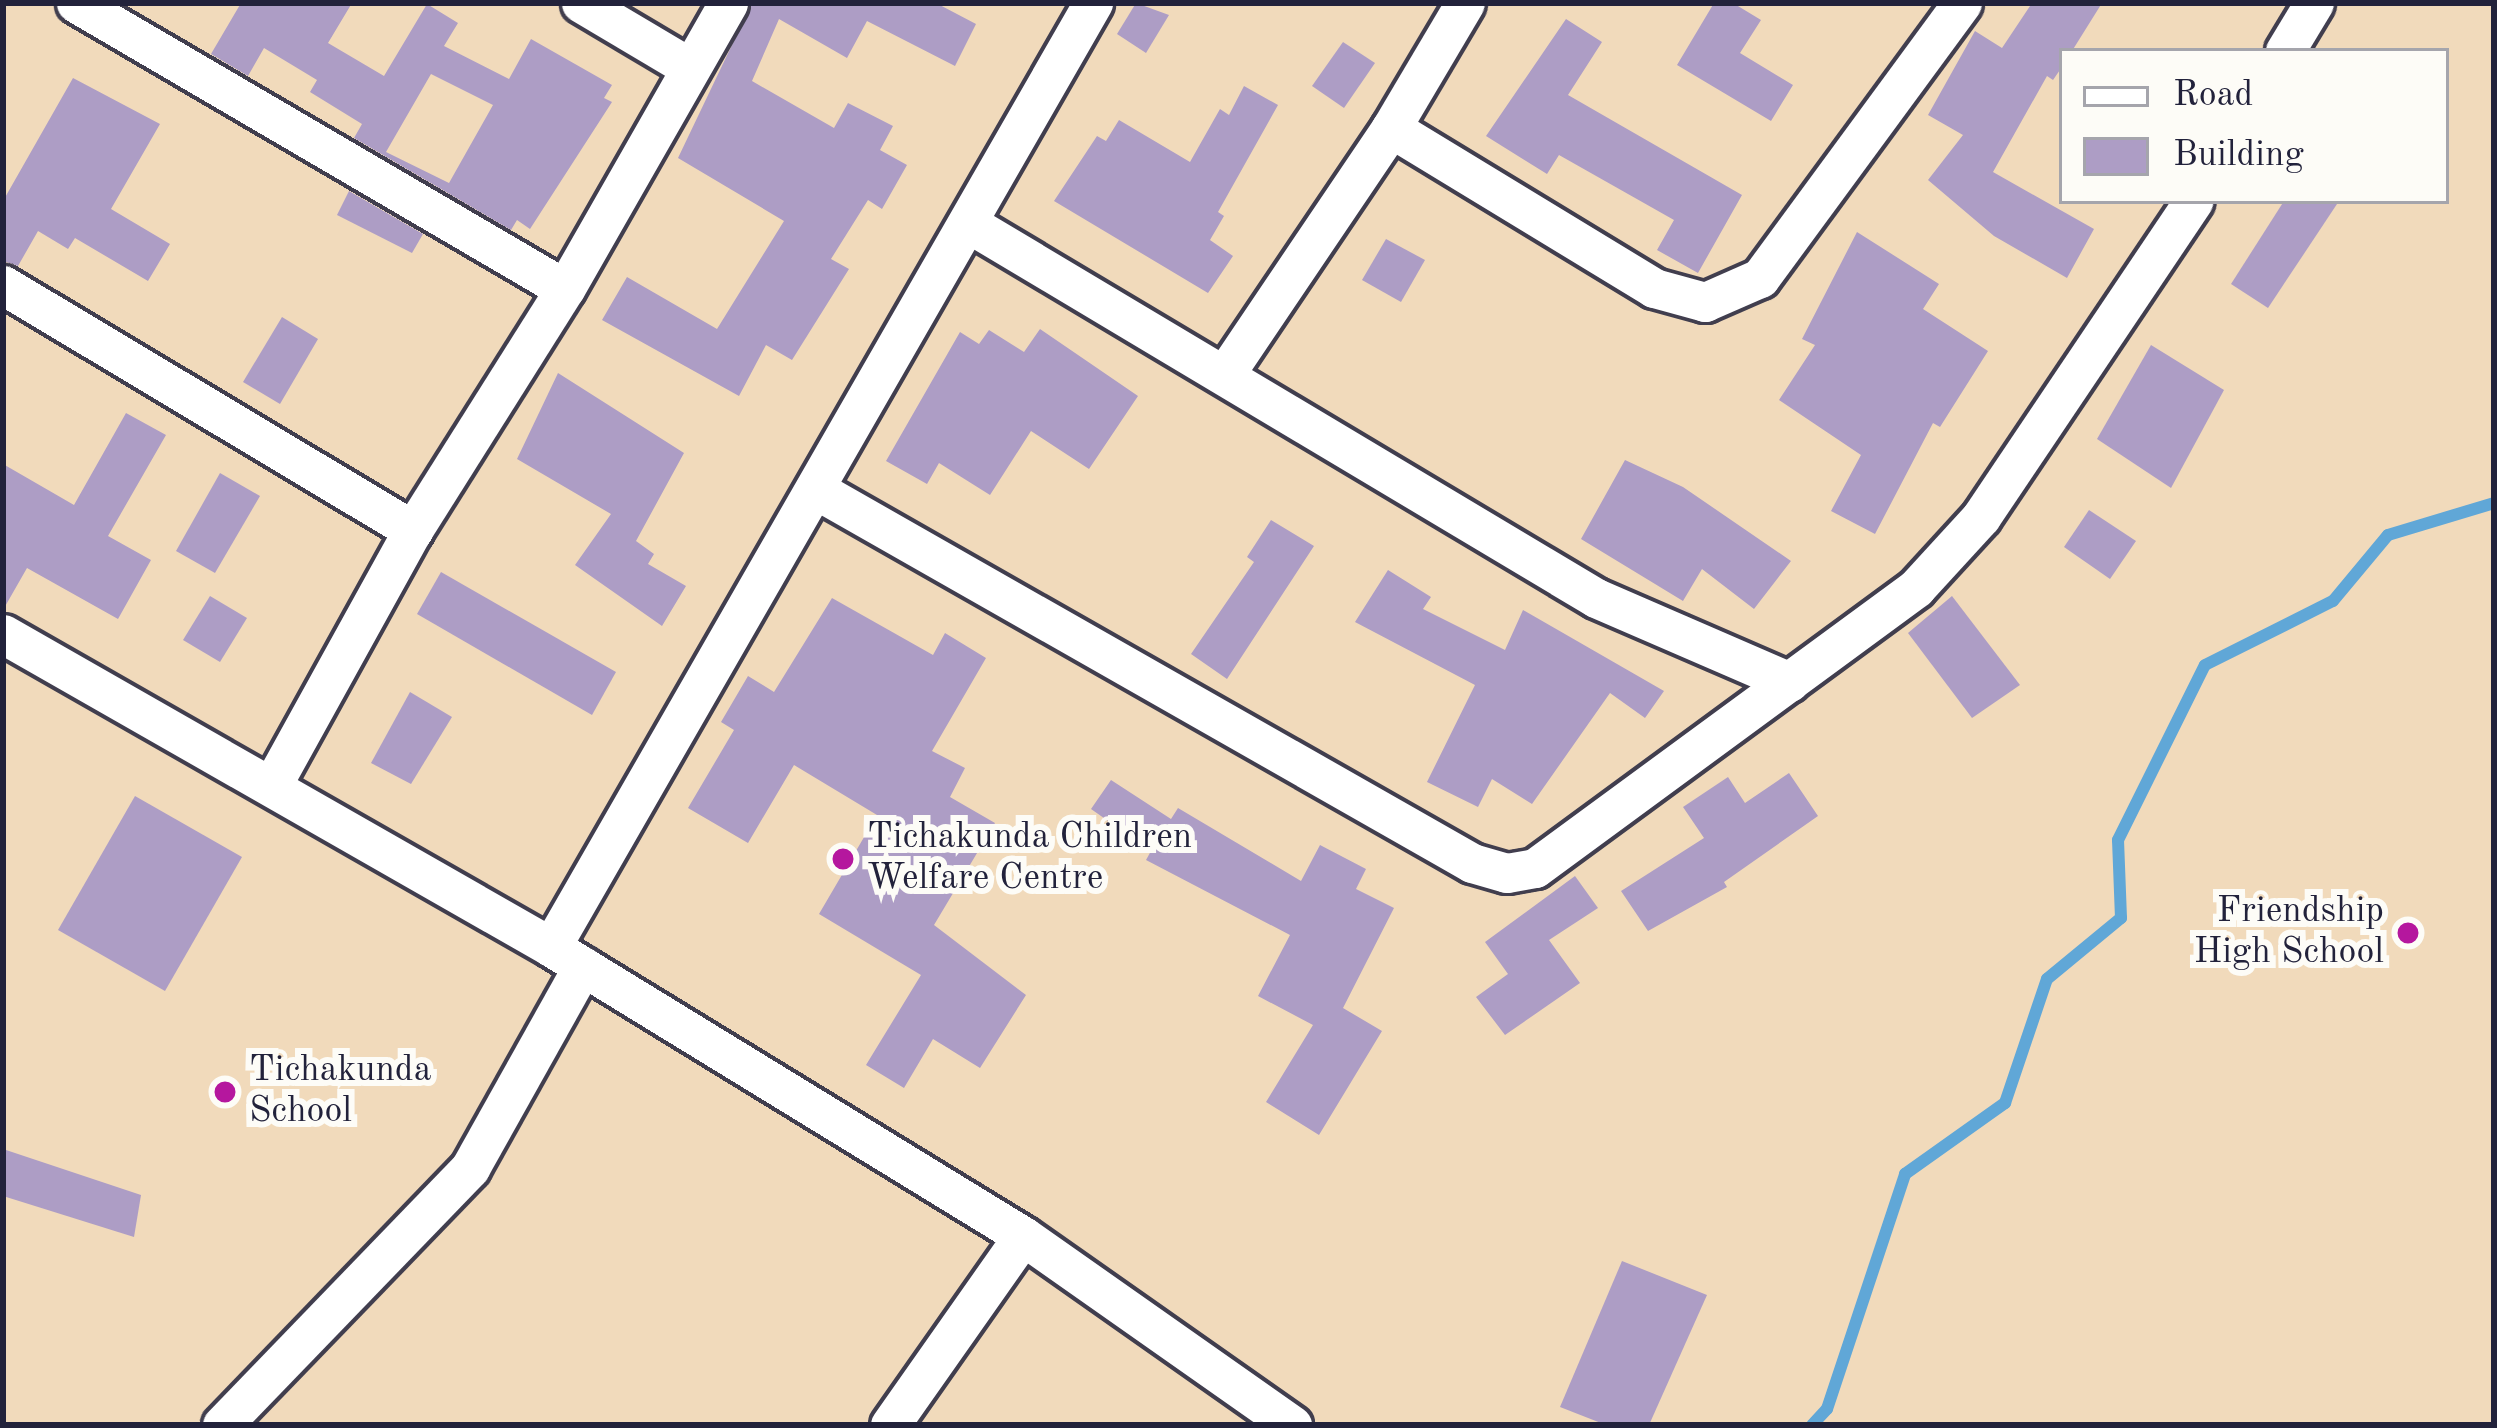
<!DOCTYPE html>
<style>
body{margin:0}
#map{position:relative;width:2497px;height:1428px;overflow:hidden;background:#f1dabb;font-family:"Old Standard TT",serif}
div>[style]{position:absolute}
.stream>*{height:12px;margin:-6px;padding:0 6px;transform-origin:6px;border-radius:6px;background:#60a7d7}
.building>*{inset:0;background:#ad9dc5}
.roads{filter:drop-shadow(3px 0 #413e4e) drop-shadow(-3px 0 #413e4e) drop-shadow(0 3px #413e4e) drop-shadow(0 -3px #413e4e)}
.street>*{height:39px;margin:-19.5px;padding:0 19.5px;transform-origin:19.5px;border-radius:19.5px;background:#fff}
.dots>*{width:33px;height:33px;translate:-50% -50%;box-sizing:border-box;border:6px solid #fdfcf7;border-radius:50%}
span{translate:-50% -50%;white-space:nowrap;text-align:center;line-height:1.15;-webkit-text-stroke:12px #fdfcf7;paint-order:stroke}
.poi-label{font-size:36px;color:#22223b}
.left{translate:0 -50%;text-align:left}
.right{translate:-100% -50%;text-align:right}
.frame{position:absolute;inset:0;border:6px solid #22223b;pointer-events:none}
.legend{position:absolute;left:2059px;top:48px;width:390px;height:156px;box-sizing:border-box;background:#fdfcf7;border:3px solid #a5a5ac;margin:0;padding:15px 21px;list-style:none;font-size:36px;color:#22223b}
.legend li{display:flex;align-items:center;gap:24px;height:60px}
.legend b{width:60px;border:3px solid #a5a5ac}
</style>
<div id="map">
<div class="stream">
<i style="left:1812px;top:1425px;width:22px;rotate:-47deg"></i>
<i style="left:1827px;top:1409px;width:248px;rotate:-71.6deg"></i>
<i style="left:1905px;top:1174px;width:123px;rotate:-35.4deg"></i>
<i style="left:2005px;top:1103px;width:131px;rotate:-71.3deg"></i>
<i style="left:2047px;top:979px;width:96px;rotate:-39.5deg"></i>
<i style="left:2121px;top:918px;width:78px;rotate:-92.2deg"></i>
<i style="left:2118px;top:840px;width:195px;rotate:-63.6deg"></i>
<i style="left:2205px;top:665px;width:143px;rotate:-26.6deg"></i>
<i style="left:2333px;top:601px;width:86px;rotate:-50.2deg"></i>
<i style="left:2388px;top:535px;width:111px;rotate:-16.8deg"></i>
</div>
<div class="building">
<i style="clip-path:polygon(evenodd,241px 3px,352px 3px,328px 43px,384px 76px,427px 4px,458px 23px,444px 46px,509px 79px,531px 39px,612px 85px,604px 98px,612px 102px,530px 229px,517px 220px,511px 230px,354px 138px,362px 124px,310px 92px,317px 80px,264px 48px,248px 76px,211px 54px,241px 3px,431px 74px,493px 105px,449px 183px,386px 152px,431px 74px)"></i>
<i style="clip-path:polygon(752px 3px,936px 3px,976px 24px,955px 66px,867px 21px,847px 58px,779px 19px,752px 81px,834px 128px,848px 103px,893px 126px,880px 150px,907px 165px,882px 209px,868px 200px,831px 259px,849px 269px,792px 360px,766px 345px,739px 396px,602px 320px,627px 277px,717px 329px,784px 221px,678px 158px)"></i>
<i style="clip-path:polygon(1136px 3px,1169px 15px,1146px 53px,1117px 34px)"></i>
<i style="clip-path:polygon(1714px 3px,1733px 3px,1761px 20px,1740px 53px,1793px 85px,1771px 121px,1677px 65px)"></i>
<i style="clip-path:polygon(2032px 3px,2102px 3px,2072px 51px,2062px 51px,2062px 67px,2053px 80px,2047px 76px,1993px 172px,2094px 229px,2067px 278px,1994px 236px,1928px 180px,1963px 135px,1928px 115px,1975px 31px,2002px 48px)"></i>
<i style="clip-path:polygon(1566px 19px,1602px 42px,1568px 95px,1742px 195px,1698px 273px,1657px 250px,1674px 220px,1559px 155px,1547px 174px,1486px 136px)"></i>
<i style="clip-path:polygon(1343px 42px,1375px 63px,1344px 108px,1312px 86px)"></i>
<i style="clip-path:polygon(73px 78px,160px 124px,111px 209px,170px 244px,148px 281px,75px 238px,68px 249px,38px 231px,18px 266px,3px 261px,3px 201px)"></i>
<i style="clip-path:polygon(1244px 86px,1278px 105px,1218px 212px,1224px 216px,1210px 240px,1233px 256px,1208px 293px,1054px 201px,1097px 136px,1106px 141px,1119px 120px,1190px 162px,1220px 109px,1229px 115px)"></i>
<i style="clip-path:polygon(349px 191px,423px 234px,412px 253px,337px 215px)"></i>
<i style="clip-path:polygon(2284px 201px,2339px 201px,2268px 308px,2231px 284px)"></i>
<i style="clip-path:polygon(1857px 232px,1939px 284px,1923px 309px,1988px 351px,1940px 427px,1933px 423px,1875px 534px,1831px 511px,1861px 455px,1779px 400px,1815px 345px,1802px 339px)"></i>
<i style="clip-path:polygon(1386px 239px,1425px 260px,1401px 302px,1362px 280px)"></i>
<i style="clip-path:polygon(282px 317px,318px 339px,280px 404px,243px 382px)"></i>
<i style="clip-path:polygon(1040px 329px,1138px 396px,1089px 469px,1031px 431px,990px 495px,939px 463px,927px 484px,886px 461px,960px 332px,979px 344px,989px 330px,1024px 352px)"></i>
<i style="clip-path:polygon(2151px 345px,2224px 390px,2171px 488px,2097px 439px)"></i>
<i style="clip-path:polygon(558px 373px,684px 453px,636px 541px,654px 554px,648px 564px,686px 586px,662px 626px,575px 565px,611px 514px,517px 459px)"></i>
<i style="clip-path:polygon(126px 413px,166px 435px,108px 536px,151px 560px,118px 619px,27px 568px,3px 610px,3px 464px,74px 505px)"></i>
<i style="clip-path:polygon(1625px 460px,1683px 487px,1791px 561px,1754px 609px,1702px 569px,1683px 601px,1581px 539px)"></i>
<i style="clip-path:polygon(220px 473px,260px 496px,215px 573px,176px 551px)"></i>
<i style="clip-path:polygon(2089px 510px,2136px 541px,2110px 579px,2064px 547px)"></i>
<i style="clip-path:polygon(1271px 520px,1314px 546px,1227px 679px,1191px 654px,1254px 562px,1247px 557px)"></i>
<i style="clip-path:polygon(1388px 570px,1431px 597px,1423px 609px,1505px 650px,1523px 610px,1664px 691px,1645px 718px,1610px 693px,1532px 804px,1492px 779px,1478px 807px,1427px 782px,1475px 685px,1355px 622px)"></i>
<i style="clip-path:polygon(441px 572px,616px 672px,592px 715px,417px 614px)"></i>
<i style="clip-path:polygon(210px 596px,247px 618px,220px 662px,183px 640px)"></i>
<i style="clip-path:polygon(1952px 596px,2020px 685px,1972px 718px,1908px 633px)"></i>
<i style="clip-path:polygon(832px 598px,933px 655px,945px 633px,986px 658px,932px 751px,965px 768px,950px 797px,995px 823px,934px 925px,1026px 995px,980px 1068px,933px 1039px,904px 1088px,866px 1065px,921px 975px,819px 914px,877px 815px,794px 765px,748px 843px,688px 808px,734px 730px,721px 722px,748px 676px,774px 692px)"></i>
<i style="clip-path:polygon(410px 692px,452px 717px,411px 784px,371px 763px)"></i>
<i style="clip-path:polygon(1789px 773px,1818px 816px,1724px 882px,1727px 887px,1648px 931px,1621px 891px,1704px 838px,1683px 807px,1728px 777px,1745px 803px)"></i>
<i style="clip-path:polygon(1111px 780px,1171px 819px,1178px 808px,1301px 881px,1320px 845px,1366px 869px,1356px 889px,1394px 908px,1343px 1008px,1382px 1031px,1319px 1135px,1266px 1102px,1313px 1025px,1258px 996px,1290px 935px,1146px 860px,1151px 851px,1091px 809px)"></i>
<i style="clip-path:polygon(135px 796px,242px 857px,165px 991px,58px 930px)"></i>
<i style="clip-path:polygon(1575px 876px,1598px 908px,1549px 940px,1580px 983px,1505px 1035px,1476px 997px,1508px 974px,1485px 942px)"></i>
<i style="clip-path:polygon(3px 1149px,141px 1195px,134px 1237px,3px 1196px)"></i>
<i style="clip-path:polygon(1622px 1261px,1707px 1295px,1649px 1425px,1606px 1425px,1560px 1407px)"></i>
</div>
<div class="roads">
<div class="street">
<i style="left:76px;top:3px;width:566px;rotate:30.32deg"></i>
<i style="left:581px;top:3px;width:126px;rotate:30.7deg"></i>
<i style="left:2285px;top:51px;width:56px;rotate:-58.9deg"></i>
<i style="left:1391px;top:128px;width:308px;rotate:31.3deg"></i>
<i style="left:1654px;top:288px;width:53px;rotate:15.4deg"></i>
<i style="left:1705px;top:302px;width:60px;rotate:-23.6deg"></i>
<i style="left:1760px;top:278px;width:341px;rotate:-53.7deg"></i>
<i style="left:968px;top:223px;width:731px;rotate:30.84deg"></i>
<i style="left:1596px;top:598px;width:211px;rotate:23.4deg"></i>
<i style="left:3px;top:285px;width:478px;rotate:30.9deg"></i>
<i style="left:1227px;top:371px;width:293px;rotate:-56deg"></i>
<i style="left:1391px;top:128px;width:145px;rotate:-59.4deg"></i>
<i style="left:815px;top:489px;width:756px;rotate:29.65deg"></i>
<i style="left:1472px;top:863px;width:36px;rotate:16deg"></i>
<i style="left:1507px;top:873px;width:28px;rotate:-10deg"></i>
<i style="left:1535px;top:868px;width:473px;rotate:-36.3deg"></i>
<i style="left:1916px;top:588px;width:96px;rotate:-47.5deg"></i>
<i style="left:1981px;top:517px;width:381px;rotate:-56.1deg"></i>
<i style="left:3px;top:634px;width:631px;rotate:29.73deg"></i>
<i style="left:551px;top:947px;width:553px;rotate:31.48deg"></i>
<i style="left:1023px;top:1236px;width:329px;rotate:35.1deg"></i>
<i style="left:272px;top:785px;width:291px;rotate:-61.1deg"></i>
<i style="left:413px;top:530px;width:285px;rotate:-57.8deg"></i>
<i style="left:565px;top:289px;width:329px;rotate:-60.3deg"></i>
<i style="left:551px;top:947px;width:1089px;rotate:-60.14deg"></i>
<i style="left:222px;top:1425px;width:357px;rotate:-46deg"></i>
<i style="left:470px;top:1168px;width:231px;rotate:-60.8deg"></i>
<i style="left:890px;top:1425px;width:231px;rotate:-54.9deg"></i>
</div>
</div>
<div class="dots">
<i style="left:843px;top:859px;background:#b5179e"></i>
<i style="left:2408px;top:933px;background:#b5179e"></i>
<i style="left:225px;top:1092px;background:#b5179e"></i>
</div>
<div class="poi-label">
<span class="left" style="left:867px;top:859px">Tichakunda Children<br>Welfare Centre</span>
<span class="right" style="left:2384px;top:933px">Friendship<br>High School</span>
<span class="left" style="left:249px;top:1092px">Tichakunda<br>School</span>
</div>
<div class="frame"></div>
<ul class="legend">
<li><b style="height:15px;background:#fff"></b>Road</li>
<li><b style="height:33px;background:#ad9dc5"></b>Building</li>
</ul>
</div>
